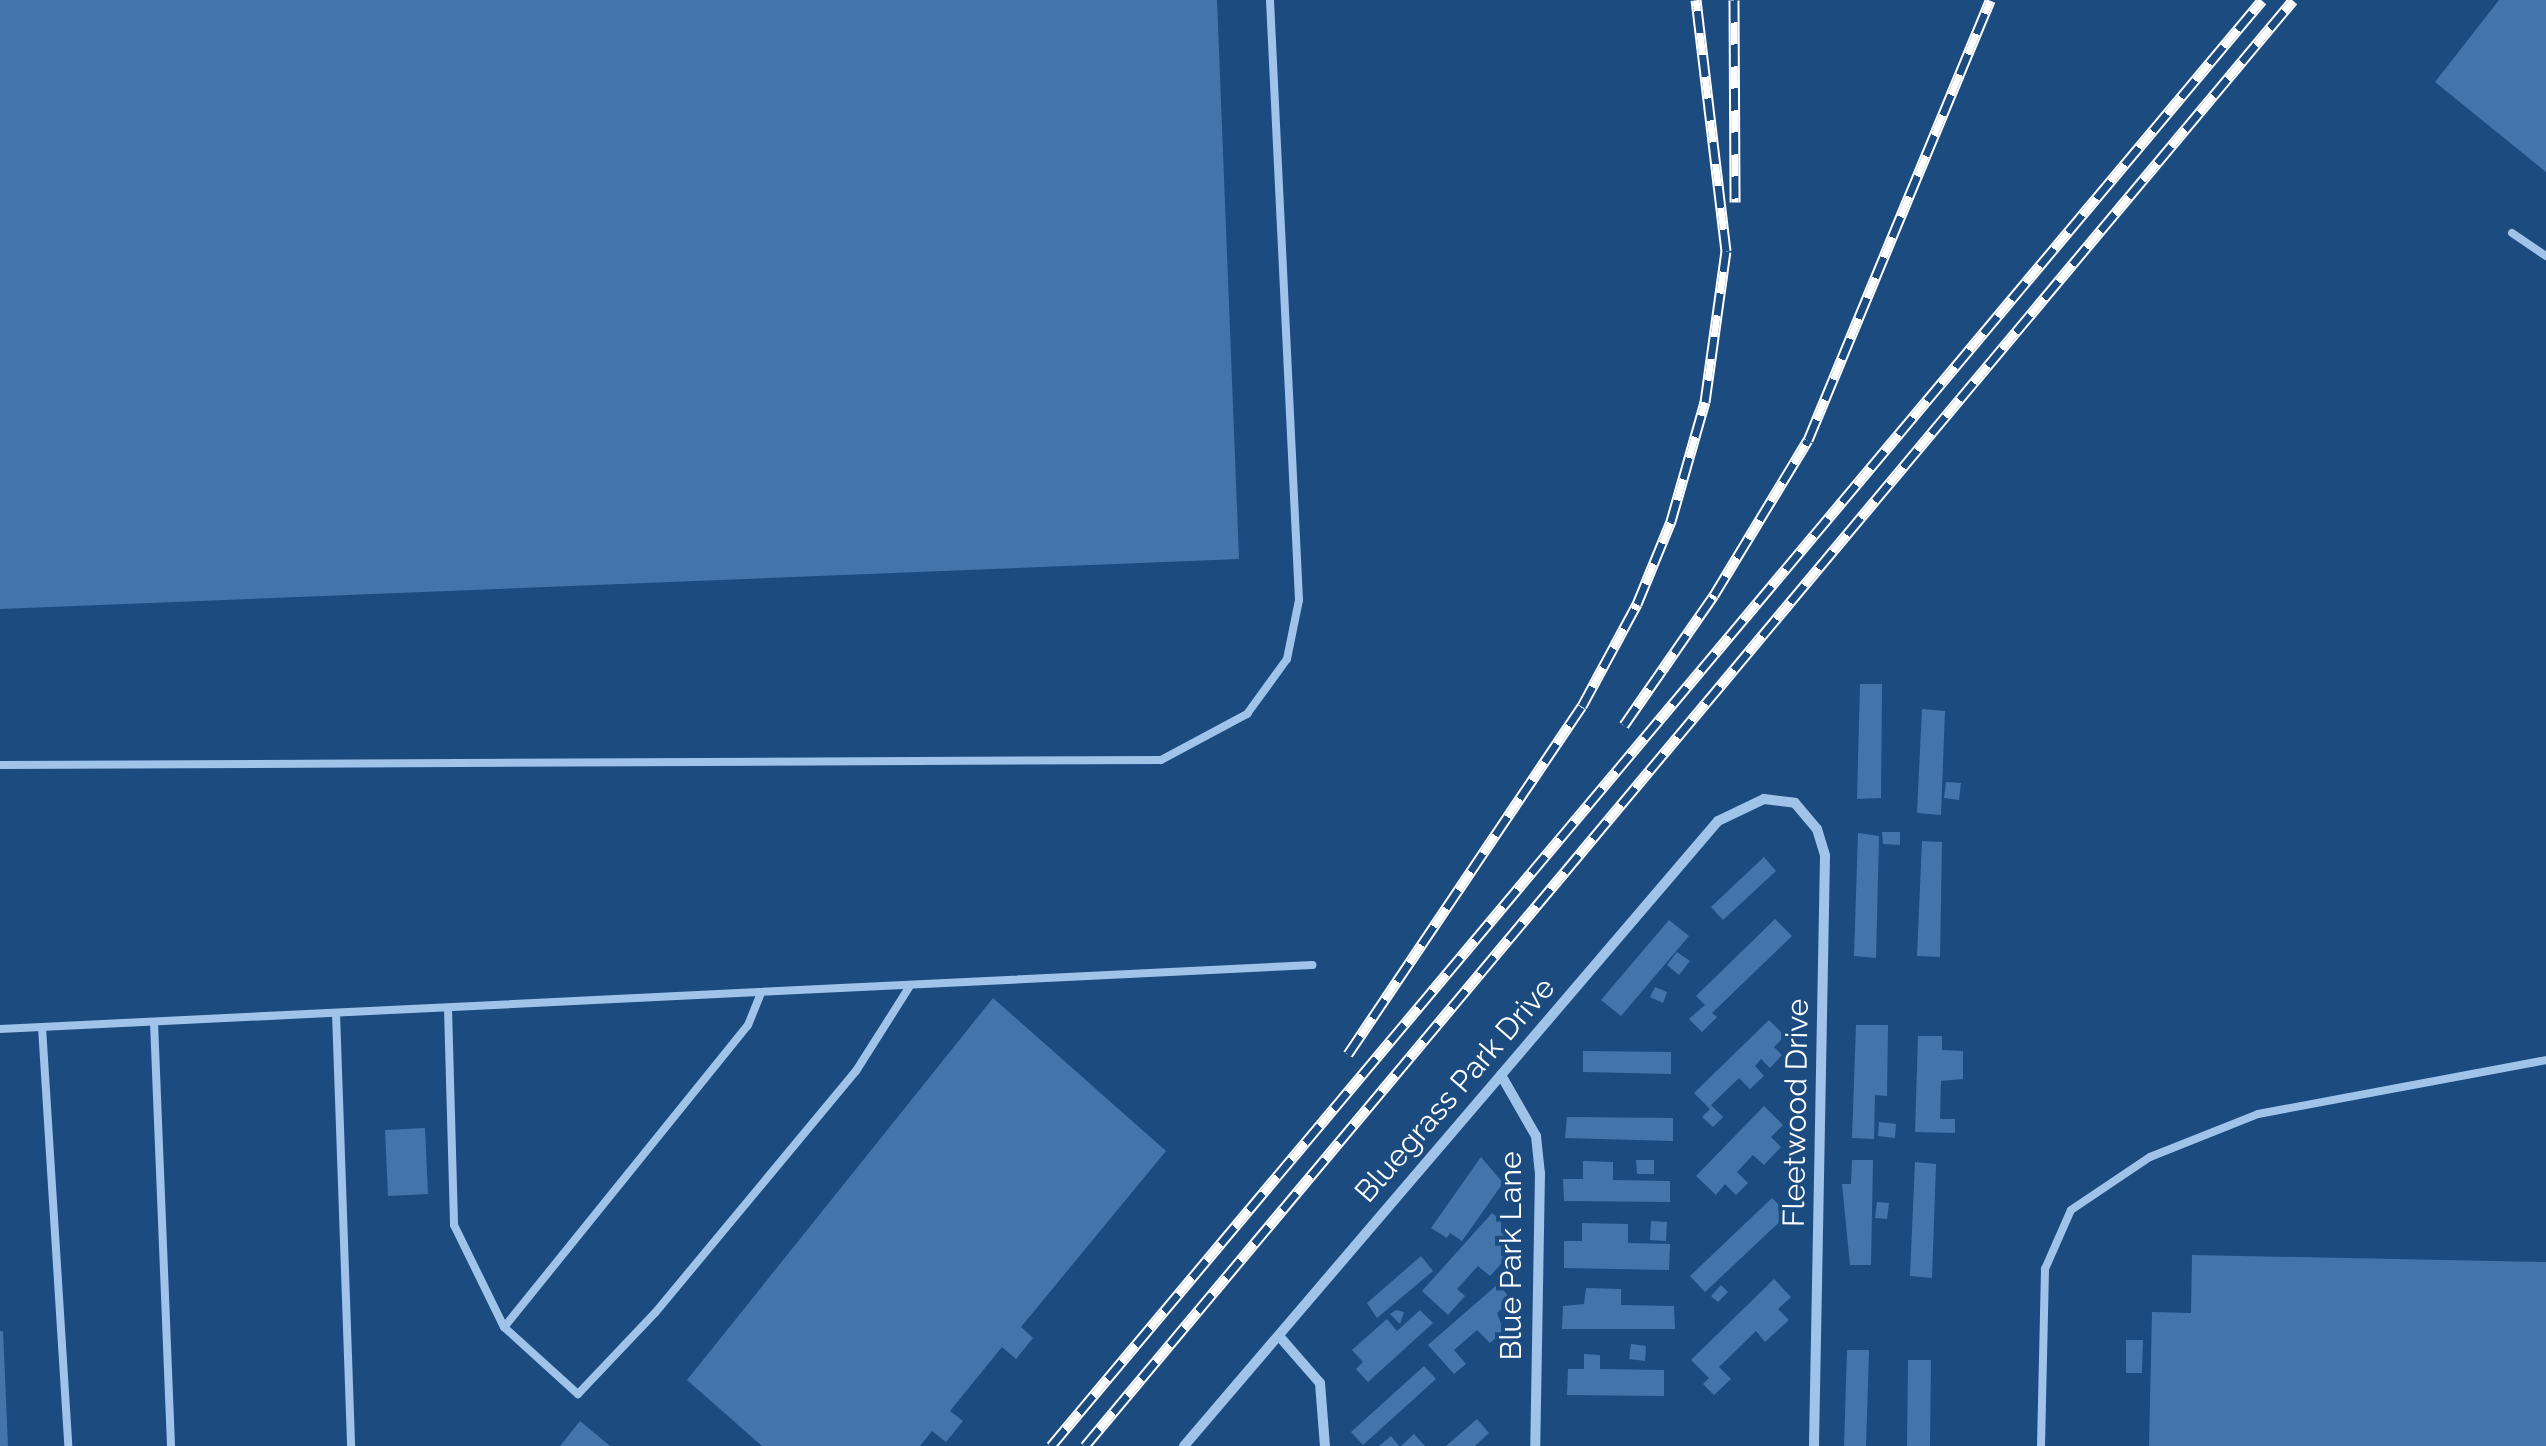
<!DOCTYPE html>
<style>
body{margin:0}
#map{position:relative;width:2546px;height:1446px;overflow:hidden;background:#1c4b80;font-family:Raleway,sans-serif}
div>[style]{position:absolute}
.building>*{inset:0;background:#4475aa}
.lane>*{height:8px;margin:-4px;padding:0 4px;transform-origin:4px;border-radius:4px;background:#a0c3e9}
.street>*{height:10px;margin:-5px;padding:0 5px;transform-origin:5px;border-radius:5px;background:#a0c3e9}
.rail>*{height:11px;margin-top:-5.5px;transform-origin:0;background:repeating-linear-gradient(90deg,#1c4b80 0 22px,#fff 0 44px);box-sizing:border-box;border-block:2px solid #fff}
span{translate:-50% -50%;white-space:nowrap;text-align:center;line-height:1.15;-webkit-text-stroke:8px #1c4b80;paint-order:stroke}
.street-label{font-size:30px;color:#fff}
</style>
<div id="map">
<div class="building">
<i style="clip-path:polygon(0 0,1217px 0,1239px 559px,0 609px)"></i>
<i style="clip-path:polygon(2499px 0,2546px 0,2546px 172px,2435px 82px)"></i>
<i style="clip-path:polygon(1860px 684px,1882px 684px,1881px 798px,1857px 799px)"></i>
<i style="clip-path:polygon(1922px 709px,1945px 711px,1941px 815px,1917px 813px)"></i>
<i style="clip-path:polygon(1946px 782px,1961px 783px,1959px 800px,1944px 798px)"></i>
<i style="clip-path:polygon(1882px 832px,1900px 832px,1900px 845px,1883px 844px)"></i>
<i style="clip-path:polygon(1858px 833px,1879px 836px,1876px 958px,1854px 956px)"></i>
<i style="clip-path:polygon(1922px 841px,1942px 842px,1940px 957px,1917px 956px)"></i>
<i style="clip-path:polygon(1764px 857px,1776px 871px,1723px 920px,1711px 907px)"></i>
<i style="clip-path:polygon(1775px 919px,1792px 936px,1712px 1013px,1717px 1017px,1702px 1032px,1689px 1019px,1705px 1005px,1696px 996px)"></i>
<i style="clip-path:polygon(1669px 920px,1689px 936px,1621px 1016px,1601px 1000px)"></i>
<i style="clip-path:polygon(1677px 952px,1690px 961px,1679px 975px,1667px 965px)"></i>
<i style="clip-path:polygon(1655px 987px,1667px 992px,1663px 1003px,1650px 997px)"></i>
<i style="clip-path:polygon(993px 998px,1166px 1151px,1021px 1327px,1033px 1338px,1016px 1359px,1002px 1347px,950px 1411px,963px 1421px,946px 1442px,932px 1431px,920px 1446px,762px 1446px,687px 1380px)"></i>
<i style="clip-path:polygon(1769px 1020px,1785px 1036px,1774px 1047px,1782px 1055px,1770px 1068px,1761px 1059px,1755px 1066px,1764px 1076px,1750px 1089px,1739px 1078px,1711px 1105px,1723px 1117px,1713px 1127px,1702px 1117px,1710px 1109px,1694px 1093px)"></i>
<i style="clip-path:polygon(1856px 1025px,1888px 1025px,1887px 1096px,1875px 1095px,1874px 1139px,1852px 1138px)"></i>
<i style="clip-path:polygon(1918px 1036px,1942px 1036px,1942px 1050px,1963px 1051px,1963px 1079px,1941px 1081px,1940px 1119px,1955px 1119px,1955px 1133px,1915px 1132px)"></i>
<i style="clip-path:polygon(1583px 1051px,1671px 1052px,1671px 1074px,1583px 1072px)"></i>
<i style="clip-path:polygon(1764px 1106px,1783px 1125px,1771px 1137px,1781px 1147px,1764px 1165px,1753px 1155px,1737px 1172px,1748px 1183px,1736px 1195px,1725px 1184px,1716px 1195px,1696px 1176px)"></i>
<i style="clip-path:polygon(1567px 1117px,1673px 1118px,1673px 1141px,1565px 1138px)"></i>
<i style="clip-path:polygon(1879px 1122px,1896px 1124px,1895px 1138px,1878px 1136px)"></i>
<i style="clip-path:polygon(425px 1128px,428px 1194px,388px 1196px,385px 1130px)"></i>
<i style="clip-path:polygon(1481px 1157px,1503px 1183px,1462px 1241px,1450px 1233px,1447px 1238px,1431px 1228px)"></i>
<i style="clip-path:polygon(1636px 1160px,1654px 1160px,1654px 1174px,1637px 1174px)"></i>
<i style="clip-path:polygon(1852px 1160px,1873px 1160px,1871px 1265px,1850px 1265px,1842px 1184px,1851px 1184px)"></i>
<i style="clip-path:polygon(1583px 1161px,1613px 1162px,1613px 1180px,1670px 1181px,1670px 1202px,1564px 1201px,1563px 1179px,1583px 1179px)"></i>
<i style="clip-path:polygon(1915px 1162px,1936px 1164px,1932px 1278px,1910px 1276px)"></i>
<i style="clip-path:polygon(1772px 1198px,1788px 1214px,1705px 1292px,1690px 1276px)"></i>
<i style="clip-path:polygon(1877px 1202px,1889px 1203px,1887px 1219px,1875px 1218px)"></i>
<i style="clip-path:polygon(1492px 1213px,1512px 1231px,1501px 1244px,1511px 1253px,1490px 1276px,1478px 1266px,1457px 1289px,1465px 1296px,1448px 1315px,1422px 1291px)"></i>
<i style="clip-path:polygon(1651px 1221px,1667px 1222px,1666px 1241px,1650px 1240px)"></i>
<i style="clip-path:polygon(1582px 1223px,1628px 1224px,1628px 1243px,1670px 1244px,1669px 1270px,1564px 1268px,1564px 1241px,1582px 1241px)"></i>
<i style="clip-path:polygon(2192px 1255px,2546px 1262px,2546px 1446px,2149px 1446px,2152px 1312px,2191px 1313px)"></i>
<i style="clip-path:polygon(1421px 1256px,1433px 1271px,1377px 1318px,1367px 1303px)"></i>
<i style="clip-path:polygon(1774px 1279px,1791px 1297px,1778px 1309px,1789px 1320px,1765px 1342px,1756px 1331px,1719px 1367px,1731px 1379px,1714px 1395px,1703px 1384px,1709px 1378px,1691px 1360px)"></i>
<i style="clip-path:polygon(1498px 1284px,1512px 1300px,1497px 1313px,1504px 1331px,1490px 1343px,1477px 1330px,1454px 1350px,1466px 1364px,1454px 1374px,1428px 1345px)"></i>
<i style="clip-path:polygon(1721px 1285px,1728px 1292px,1718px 1302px,1711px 1296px)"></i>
<i style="clip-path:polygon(1586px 1288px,1621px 1289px,1621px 1305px,1674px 1306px,1675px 1329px,1562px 1329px,1563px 1306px,1584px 1304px)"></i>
<i style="clip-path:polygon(1396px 1310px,1404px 1312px,1400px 1324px,1390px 1314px)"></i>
<i style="clip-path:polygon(1420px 1310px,1433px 1323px,1368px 1382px,1356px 1369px,1363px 1362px,1352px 1350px,1387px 1319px,1397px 1331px)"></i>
<i style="clip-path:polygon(0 1331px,3px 1331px,8px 1446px,0 1446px)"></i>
<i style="clip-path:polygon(2126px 1340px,2143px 1340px,2142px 1373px,2126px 1373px)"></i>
<i style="clip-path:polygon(1631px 1344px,1646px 1346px,1645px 1361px,1629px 1359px)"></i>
<i style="clip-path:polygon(1847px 1350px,1869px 1350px,1866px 1446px,1844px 1446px)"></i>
<i style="clip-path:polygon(1584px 1354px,1600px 1355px,1600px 1369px,1664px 1370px,1664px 1396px,1567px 1395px,1568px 1369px,1584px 1369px)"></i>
<i style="clip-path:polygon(1908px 1360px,1931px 1360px,1930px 1446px,1907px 1446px)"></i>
<i style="clip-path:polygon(1424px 1366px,1436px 1379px,1363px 1445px,1351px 1432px)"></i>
<i style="clip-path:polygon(1477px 1419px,1489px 1433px,1475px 1446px,1446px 1446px)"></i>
<i style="clip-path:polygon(580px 1421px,610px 1446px,560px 1446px)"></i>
<i style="clip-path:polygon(1414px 1434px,1425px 1446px,1401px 1446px)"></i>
<i style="clip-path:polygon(1391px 1436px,1399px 1446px,1379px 1446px)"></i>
</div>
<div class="lane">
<i style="left:2512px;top:233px;width:41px;rotate:34.1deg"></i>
<i style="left:0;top:765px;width:1161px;rotate:-0.25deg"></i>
<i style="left:1161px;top:760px;width:98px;rotate:-28.1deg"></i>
<i style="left:1247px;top:714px;width:68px;rotate:-54deg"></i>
<i style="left:1287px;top:659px;width:60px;rotate:-78.5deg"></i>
<i style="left:1299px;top:600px;width:601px;rotate:-92.77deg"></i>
<i style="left:761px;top:993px;width:35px;rotate:112deg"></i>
<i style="left:748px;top:1025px;width:388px;rotate:128.9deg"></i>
<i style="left:504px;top:1327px;width:100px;rotate:42.2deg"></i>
<i style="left:578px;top:1394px;width:112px;rotate:-46.5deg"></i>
<i style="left:655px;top:1313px;width:315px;rotate:-50.3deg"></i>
<i style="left:856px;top:1071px;width:101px;rotate:-57.6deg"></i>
<i style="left:448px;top:1008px;width:217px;rotate:88.4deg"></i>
<i style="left:454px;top:1225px;width:114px;rotate:63.9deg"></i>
<i style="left:336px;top:1013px;width:433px;rotate:88deg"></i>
<i style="left:154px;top:1022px;width:424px;rotate:87.7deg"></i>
<i style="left:42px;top:1027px;width:420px;rotate:86.4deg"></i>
<i style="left:0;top:1029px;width:1314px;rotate:-2.79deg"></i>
<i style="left:2041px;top:1446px;width:177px;rotate:-88.7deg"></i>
<i style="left:2045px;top:1269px;width:64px;rotate:-66.2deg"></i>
<i style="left:2071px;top:1210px;width:95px;rotate:-33.9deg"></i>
<i style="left:2150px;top:1157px;width:116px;rotate:-21.7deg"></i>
<i style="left:2258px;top:1114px;width:293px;rotate:-10.6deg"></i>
</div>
<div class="street">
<i style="left:1501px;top:1075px;width:70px;rotate:60.2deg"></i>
<i style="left:1536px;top:1136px;width:37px;rotate:84deg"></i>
<i style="left:1540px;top:1173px;width:273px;rotate:91deg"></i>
<i style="left:1279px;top:1336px;width:62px;rotate:48.9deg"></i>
<i style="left:1320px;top:1383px;width:63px;rotate:85.5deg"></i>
<i style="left:1184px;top:1446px;width:822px;rotate:-49.49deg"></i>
<i style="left:1718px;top:821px;width:51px;rotate:-25.6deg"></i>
<i style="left:1764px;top:799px;width:31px;rotate:7deg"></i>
<i style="left:1795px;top:803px;width:34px;rotate:50deg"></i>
<i style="left:1817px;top:829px;width:28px;rotate:73deg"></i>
<i style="left:1825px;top:856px;width:590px;rotate:91.07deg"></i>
</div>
<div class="rail">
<i style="left:1734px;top:0;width:202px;rotate:89.7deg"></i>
<i style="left:1624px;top:725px;width:158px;rotate:-55.3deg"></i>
<i style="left:1714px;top:595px;width:181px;rotate:-58.8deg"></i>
<i style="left:1808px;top:440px;width:476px;rotate:-67.5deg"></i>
<i style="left:1348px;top:1054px;width:419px;rotate:-56.1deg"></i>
<i style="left:1582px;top:706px;width:116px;rotate:-61.7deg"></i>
<i style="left:1637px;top:604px;width:90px;rotate:-67.7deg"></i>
<i style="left:1671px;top:521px;width:124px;rotate:-74.1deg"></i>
<i style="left:1705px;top:402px;width:152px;rotate:-82.1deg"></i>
<i style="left:1726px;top:251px;width:253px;rotate:-96.8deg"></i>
<i style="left:1051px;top:1446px;width:1886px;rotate:-50.05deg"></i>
<i style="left:1085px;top:1446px;width:1884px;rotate:-50.12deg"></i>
</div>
<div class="street-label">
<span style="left:1455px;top:1090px;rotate:-49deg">Bluegrass Park Drive</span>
<span style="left:1796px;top:1113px;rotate:-89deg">Fleetwood Drive</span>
<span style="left:1511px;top:1256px;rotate:-90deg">Blue Park Lane</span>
</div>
</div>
